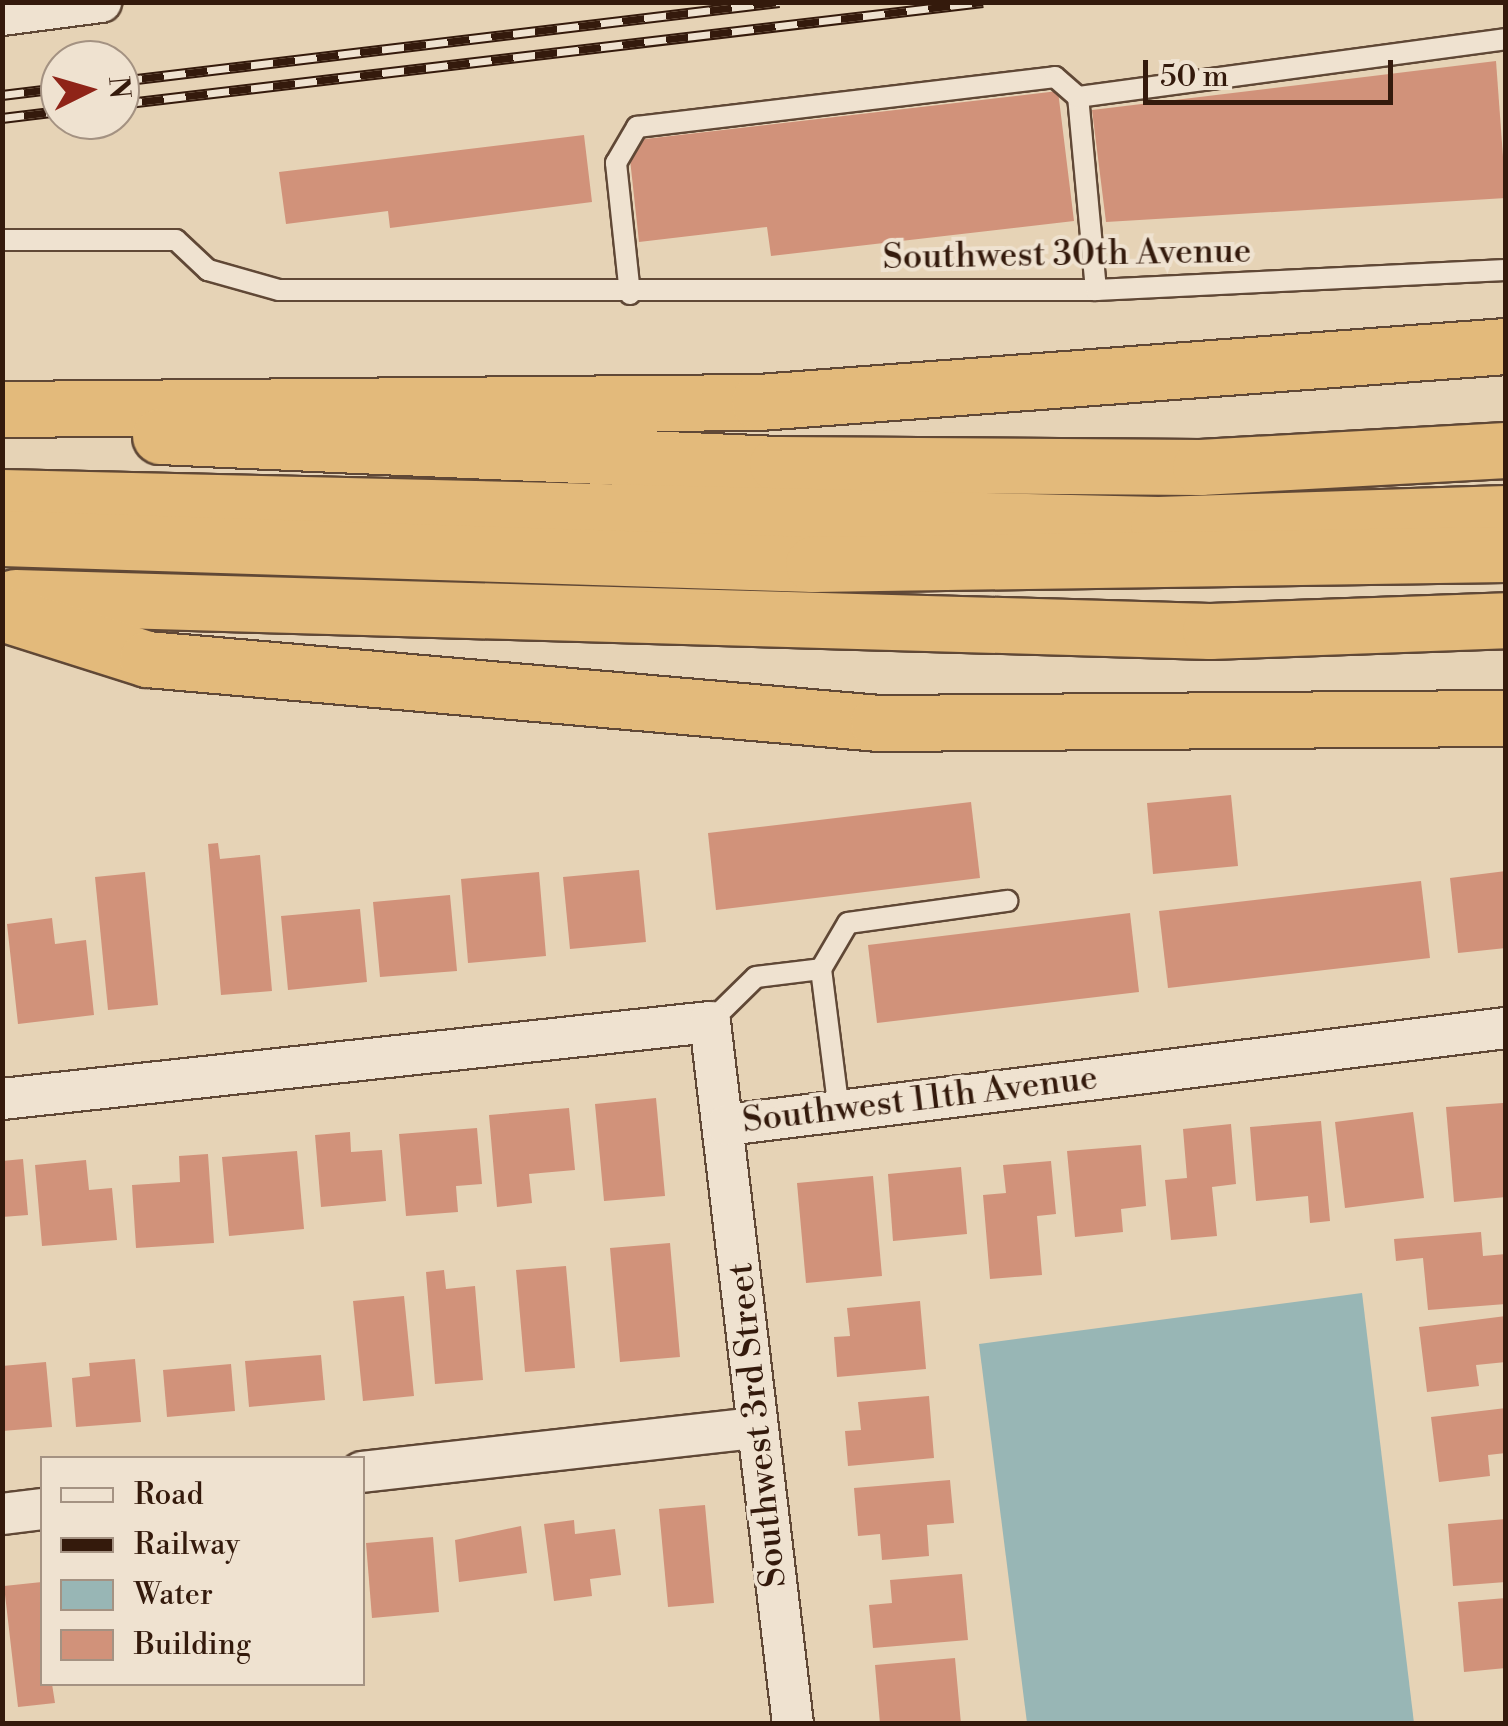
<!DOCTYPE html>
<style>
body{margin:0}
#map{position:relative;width:1508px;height:1726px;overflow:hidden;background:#e6d3b6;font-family:"Libre Bodoni",serif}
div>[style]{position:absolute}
.water>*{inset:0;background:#98b6b5}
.building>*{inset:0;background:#d1927a}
.roads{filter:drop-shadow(2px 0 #604836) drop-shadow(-2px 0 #604836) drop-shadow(0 2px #604836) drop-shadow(0 -2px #604836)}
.lane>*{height:20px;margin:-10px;padding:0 10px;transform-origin:10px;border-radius:10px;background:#efe2d0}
.street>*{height:40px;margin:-20px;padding:0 20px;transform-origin:20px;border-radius:20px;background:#efe2d0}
.highway>*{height:55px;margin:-27.5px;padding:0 27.5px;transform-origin:27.5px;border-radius:27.5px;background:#e3ba7b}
.rail>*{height:11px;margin-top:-5.5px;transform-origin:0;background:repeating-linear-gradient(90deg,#efe2d0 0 22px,#341a0c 0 44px);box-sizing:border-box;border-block:2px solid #341a0c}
span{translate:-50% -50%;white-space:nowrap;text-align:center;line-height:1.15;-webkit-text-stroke:8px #efe2d0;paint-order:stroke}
.street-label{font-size:35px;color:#341a0c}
.frame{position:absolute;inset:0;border:5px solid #341a0c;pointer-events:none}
.legend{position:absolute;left:40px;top:1456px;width:325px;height:230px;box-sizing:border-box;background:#efe2d0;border:2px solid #a49282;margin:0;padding:12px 18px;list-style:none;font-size:30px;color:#341a0c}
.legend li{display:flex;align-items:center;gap:20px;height:50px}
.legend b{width:50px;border:2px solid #a49282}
.north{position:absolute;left:40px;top:40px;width:100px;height:100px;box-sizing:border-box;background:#efe2d0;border:2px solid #a49282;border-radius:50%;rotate:85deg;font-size:28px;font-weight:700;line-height:40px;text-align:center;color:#341a0c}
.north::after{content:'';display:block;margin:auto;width:35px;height:45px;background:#8f2418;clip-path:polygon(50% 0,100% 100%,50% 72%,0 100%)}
.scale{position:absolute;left:1143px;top:60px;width:250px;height:45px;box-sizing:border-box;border:5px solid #341a0c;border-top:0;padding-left:12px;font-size:30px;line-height:35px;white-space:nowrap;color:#341a0c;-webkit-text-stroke:8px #efe2d0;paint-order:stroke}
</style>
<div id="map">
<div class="water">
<i style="clip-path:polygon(1362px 1293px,1414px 1723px,1027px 1723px,979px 1344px)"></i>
</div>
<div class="building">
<i style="clip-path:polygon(1496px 61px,1506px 198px,1106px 222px,1092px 110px)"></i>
<i style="clip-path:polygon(1058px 91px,1074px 221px,771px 256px,767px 227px,639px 242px,628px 141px)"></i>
<i style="clip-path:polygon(584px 135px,592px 202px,390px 228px,388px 211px,286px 224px,279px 172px)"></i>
<i style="clip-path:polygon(1231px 795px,1238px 866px,1153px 874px,1147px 803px)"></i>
<i style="clip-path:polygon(971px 802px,980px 878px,716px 910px,708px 833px)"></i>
<i style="clip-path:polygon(218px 843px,220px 859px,260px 855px,272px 991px,221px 995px,208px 844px)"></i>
<i style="clip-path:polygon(639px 870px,646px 942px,570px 949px,563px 877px)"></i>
<i style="clip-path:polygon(1506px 871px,1506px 948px,1458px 953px,1450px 878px)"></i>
<i style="clip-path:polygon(145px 872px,158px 1005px,108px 1010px,95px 877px)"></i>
<i style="clip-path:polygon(539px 872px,546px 956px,468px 963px,461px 879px)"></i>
<i style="clip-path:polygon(1421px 881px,1430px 958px,1168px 988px,1159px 911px)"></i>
<i style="clip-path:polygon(450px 895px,457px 971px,380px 977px,373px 902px)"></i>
<i style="clip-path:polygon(360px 909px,367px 982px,288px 990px,281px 916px)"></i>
<i style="clip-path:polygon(1130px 913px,1139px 992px,877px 1023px,868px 945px)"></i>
<i style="clip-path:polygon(52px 918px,55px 944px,86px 940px,94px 1015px,18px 1024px,7px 924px)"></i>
<i style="clip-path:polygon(656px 1098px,665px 1196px,604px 1201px,595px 1104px)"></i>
<i style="clip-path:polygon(1503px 1103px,1506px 1197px,1454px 1202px,1446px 1107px)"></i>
<i style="clip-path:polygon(569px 1108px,575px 1170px,529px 1174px,532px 1203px,497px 1207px,489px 1115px)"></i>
<i style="clip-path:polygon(1413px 1112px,1424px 1198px,1345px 1208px,1335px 1122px)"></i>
<i style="clip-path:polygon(1321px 1121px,1330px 1221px,1310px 1223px,1308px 1196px,1256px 1201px,1250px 1127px)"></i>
<i style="clip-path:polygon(1231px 1124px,1236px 1184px,1212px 1187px,1217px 1236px,1171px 1240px,1165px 1180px,1187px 1178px,1183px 1129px)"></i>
<i style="clip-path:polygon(477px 1128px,482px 1184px,456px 1186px,458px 1212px,406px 1216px,399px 1134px)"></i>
<i style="clip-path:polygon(350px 1132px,351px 1152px,382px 1150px,386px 1201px,321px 1207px,315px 1135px)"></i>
<i style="clip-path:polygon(1141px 1145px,1146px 1206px,1121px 1209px,1123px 1232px,1075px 1237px,1067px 1151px)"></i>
<i style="clip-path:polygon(297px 1151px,304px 1229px,229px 1236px,222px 1157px)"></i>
<i style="clip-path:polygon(208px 1154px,214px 1243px,136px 1248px,132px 1185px,180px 1182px,179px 1156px)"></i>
<i style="clip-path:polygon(23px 1159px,28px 1215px,2px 1217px,2px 1161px)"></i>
<i style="clip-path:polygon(86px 1160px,89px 1190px,112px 1188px,117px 1240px,42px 1246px,35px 1165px)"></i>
<i style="clip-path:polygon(1051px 1161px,1056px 1214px,1037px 1216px,1042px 1275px,990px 1279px,983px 1195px,1006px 1193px,1003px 1165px)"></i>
<i style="clip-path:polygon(961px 1167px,967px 1234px,893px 1241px,888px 1174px)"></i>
<i style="clip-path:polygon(873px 1176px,882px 1276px,806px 1283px,797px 1183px)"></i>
<i style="clip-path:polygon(1481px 1232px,1483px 1256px,1506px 1254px,1506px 1304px,1428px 1310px,1423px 1258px,1396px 1261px,1394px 1239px)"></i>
<i style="clip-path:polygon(670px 1243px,680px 1357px,620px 1362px,610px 1248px)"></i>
<i style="clip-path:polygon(566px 1266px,575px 1368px,525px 1372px,516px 1270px)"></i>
<i style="clip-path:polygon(444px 1270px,446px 1289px,475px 1286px,483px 1380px,435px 1384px,426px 1272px)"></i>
<i style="clip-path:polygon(404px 1296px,414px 1396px,363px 1401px,353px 1301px)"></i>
<i style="clip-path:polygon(920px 1301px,926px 1369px,837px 1377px,834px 1337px,850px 1336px,847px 1308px)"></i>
<i style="clip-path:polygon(1506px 1316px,1506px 1362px,1476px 1365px,1479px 1386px,1427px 1392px,1419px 1327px)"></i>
<i style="clip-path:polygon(321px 1355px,325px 1400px,249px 1407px,245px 1361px)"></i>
<i style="clip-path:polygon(135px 1359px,141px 1422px,76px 1427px,72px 1378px,90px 1376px,89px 1363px)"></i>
<i style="clip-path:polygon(46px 1362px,52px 1427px,2px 1431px,2px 1366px)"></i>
<i style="clip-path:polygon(231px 1364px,235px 1411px,167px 1417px,163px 1370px)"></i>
<i style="clip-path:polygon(929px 1396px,934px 1458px,848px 1466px,845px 1431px,861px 1430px,858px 1402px)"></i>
<i style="clip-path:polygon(1506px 1408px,1506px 1453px,1488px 1455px,1490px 1476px,1439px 1482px,1431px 1417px)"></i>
<i style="clip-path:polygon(950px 1480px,954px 1523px,927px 1525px,929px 1556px,882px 1560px,880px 1534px,858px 1536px,854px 1488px)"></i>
<i style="clip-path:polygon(705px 1505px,714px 1603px,668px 1607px,659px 1509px)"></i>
<i style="clip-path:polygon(1506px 1519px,1506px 1582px,1453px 1586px,1448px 1524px)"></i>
<i style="clip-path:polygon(574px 1520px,575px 1534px,615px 1529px,621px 1575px,590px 1579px,592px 1596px,554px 1601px,544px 1524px)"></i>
<i style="clip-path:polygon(521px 1526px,527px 1573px,459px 1582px,455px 1540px)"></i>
<i style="clip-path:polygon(433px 1537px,439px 1612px,372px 1618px,366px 1543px)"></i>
<i style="clip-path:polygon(962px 1574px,968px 1640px,873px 1648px,869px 1605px,892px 1603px,890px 1580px)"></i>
<i style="clip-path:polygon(42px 1582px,42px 1684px,52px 1684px,55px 1703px,18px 1707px,4px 1586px)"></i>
<i style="clip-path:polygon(1506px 1598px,1506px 1668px,1464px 1672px,1458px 1602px)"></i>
<i style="clip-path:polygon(955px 1658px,961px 1724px,880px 1724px,875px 1665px)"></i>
</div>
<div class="roads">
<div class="lane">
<i style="left:2px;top:240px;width:174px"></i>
<i style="left:176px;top:240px;width:44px;rotate:43.2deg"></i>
<i style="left:208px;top:270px;width:74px;rotate:15.7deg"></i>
<i style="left:279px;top:290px;width:817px"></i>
<i style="left:1096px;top:290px;width:410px;rotate:-2.8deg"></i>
<i style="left:1096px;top:290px;width:194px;rotate:-95.3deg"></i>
<i style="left:1078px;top:97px;width:432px;rotate:-7.7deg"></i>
<i style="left:630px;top:294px;width:132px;rotate:-96.1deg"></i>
<i style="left:616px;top:163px;width:42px;rotate:-59.7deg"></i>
<i style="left:637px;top:127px;width:421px;rotate:-6.8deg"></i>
<i style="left:1055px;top:77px;width:30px;rotate:41deg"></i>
<i style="left:821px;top:969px;width:53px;rotate:-59.6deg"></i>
<i style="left:848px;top:923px;width:161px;rotate:-7.9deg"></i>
<i style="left:710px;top:1022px;width:64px;rotate:-44.4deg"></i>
<i style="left:756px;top:977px;width:65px;rotate:-7deg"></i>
<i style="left:821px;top:969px;width:144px;rotate:82.8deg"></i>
</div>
<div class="street">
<i style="left:2px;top:15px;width:100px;rotate:-7.5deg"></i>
<i style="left:2px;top:1099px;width:712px;rotate:-6.21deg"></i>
<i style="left:710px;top:1022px;width:707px;rotate:83.26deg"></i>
<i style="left:727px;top:1125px;width:785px;rotate:-7.1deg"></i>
<i style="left:362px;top:1472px;width:394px;rotate:-6.4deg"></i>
<i style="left:2px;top:1514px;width:40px;rotate:-7.1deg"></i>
</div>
<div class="highway">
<i style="left:2px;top:409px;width:757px;rotate:-0.53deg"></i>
<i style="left:759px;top:402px;width:749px;rotate:-4.29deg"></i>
<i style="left:160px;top:436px;width:618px;rotate:2.6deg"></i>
<i style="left:777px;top:464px;width:423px;rotate:0.4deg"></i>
<i style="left:1200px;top:467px;width:306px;rotate:-3.2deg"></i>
<i style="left:2px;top:497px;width:1156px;rotate:1.34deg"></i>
<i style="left:1158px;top:524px;width:348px;rotate:-1.8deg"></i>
<i style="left:2px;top:538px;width:811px;rotate:1.84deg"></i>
<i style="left:813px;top:564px;width:693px;rotate:-0.83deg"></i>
<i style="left:15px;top:597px;width:1195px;rotate:1.63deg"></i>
<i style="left:1210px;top:631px;width:296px;rotate:-2.1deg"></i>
<i style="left:2px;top:613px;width:152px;rotate:17.6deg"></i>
<i style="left:147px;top:659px;width:734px;rotate:5deg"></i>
<i style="left:878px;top:723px;width:628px;rotate:-0.46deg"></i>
</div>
</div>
<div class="rail">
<i style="left:120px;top:81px;width:664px;rotate:-6.84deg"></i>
<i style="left:2px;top:95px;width:58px;rotate:-6.9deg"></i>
<i style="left:120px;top:104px;width:869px;rotate:-6.74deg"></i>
<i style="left:2px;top:118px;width:58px;rotate:-6.9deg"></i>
</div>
<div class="street-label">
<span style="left:1067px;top:255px;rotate:-1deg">Southwest 30th Avenue</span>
<span style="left:920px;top:1100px;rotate:-7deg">Southwest 11th Avenue</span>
<span style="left:758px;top:1425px;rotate:-96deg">Southwest 3rd Street</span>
</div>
<div class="frame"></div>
<ul class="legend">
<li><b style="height:12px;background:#efe2d0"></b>Road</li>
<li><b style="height:12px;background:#341a0c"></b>Railway</li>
<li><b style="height:28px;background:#98b6b5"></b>Water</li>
<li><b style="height:28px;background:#d1927a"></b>Building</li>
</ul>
<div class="north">N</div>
<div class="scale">50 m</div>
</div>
